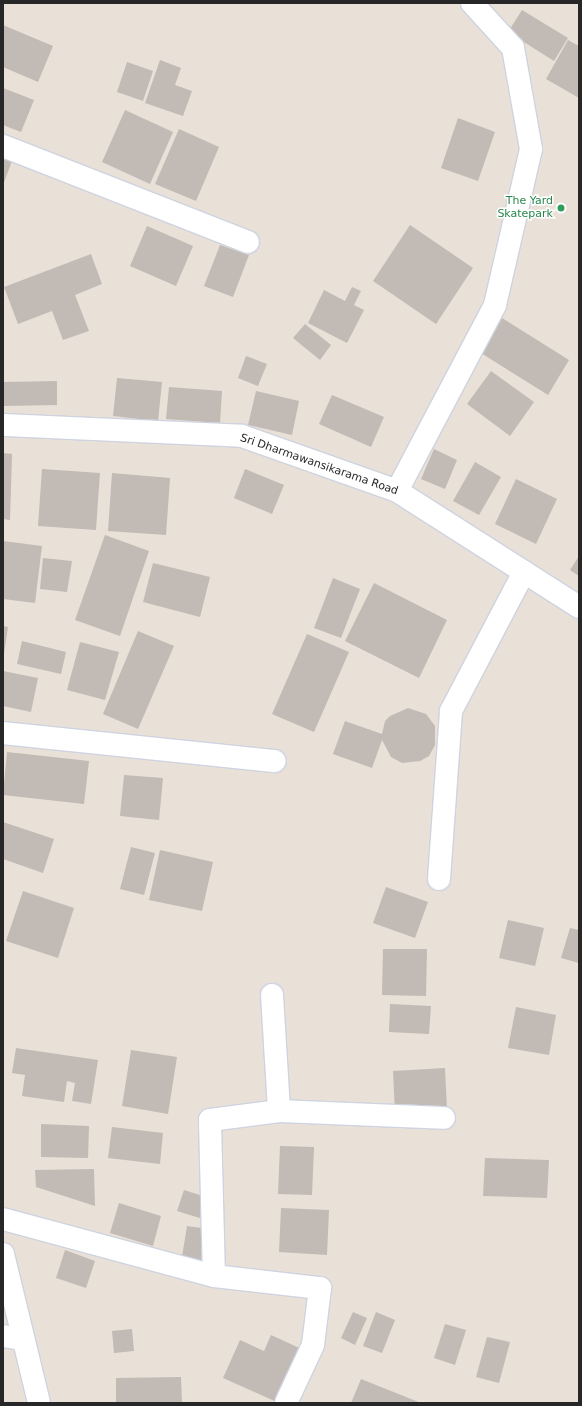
<!DOCTYPE html>
<style>
body{margin:0}
#map{position:relative;width:582px;height:1406px;overflow:hidden;background:#e9e0d8;font-family:"DejaVu Sans",sans-serif}
div>[style]{position:absolute}
.building>*{inset:0;background:#c1bab5}
.roads{filter:drop-shadow(1px 0 #ced3e0) drop-shadow(-1px 0 #ced3e0) drop-shadow(0 1px #ced3e0) drop-shadow(0 -1px #ced3e0)}
.street>*{height:22px;margin:-11px;padding:0 11px;transform-origin:11px;border-radius:11px;background:#fff}
.secondary>*{height:22px;margin:-11px;padding:0 11px;transform-origin:11px;border-radius:11px;background:#fff}
.dots>*{width:11px;height:11px;translate:-50% -50%;box-sizing:border-box;border:2px solid #fff;border-radius:50%}
span{translate:-50% -50%;white-space:nowrap;text-align:center;line-height:1.15;-webkit-text-stroke:3px #fff;paint-order:stroke}
.leisure-label{font-size:11px;color:#27864d}
.right{translate:-100% -50%;text-align:right}
.street-label{font-size:11px;color:#272727}
.frame{position:absolute;inset:0;border:4px solid #272727;pointer-events:none}
</style>
<div id="map">
<div class="building">
<i style="clip-path:polygon(522px 10px,568px 38px,554px 61px,508px 32px)"></i>
<i style="clip-path:polygon(3px 25px,53px 46px,38px 82px,3px 67px)"></i>
<i style="clip-path:polygon(568px 40px,579px 46px,579px 98px,546px 79px)"></i>
<i style="clip-path:polygon(160px 60px,181px 68px,175px 85px,192px 91px,183px 116px,145px 103px)"></i>
<i style="clip-path:polygon(127px 62px,153px 71px,143px 101px,117px 92px)"></i>
<i style="clip-path:polygon(3px 88px,34px 100px,21px 132px,3px 125px)"></i>
<i style="clip-path:polygon(125px 110px,173px 132px,150px 184px,102px 162px)"></i>
<i style="clip-path:polygon(458px 118px,495px 132px,478px 181px,441px 168px)"></i>
<i style="clip-path:polygon(179px 129px,219px 147px,196px 201px,155px 184px)"></i>
<i style="clip-path:polygon(3px 158px,12px 161px,3px 185px)"></i>
<i style="clip-path:polygon(410px 225px,473px 268px,436px 324px,373px 281px)"></i>
<i style="clip-path:polygon(147px 226px,193px 246px,176px 286px,130px 266px)"></i>
<i style="clip-path:polygon(220px 245px,249px 255px,233px 297px,204px 286px)"></i>
<i style="clip-path:polygon(91px 254px,102px 284px,75px 295px,89px 331px,63px 340px,52px 311px,18px 324px,4px 287px)"></i>
<i style="clip-path:polygon(352px 287px,361px 291px,354px 305px,364px 310px,347px 343px,308px 323px,324px 290px,345px 301px)"></i>
<i style="clip-path:polygon(502px 318px,569px 360px,548px 395px,481px 353px)"></i>
<i style="clip-path:polygon(305px 324px,331px 345px,320px 360px,293px 338px)"></i>
<i style="clip-path:polygon(246px 356px,267px 364px,258px 386px,238px 378px)"></i>
<i style="clip-path:polygon(491px 371px,534px 402px,510px 436px,467px 404px)"></i>
<i style="clip-path:polygon(117px 378px,162px 382px,158px 421px,113px 416px)"></i>
<i style="clip-path:polygon(57px 381px,57px 405px,3px 406px,3px 382px)"></i>
<i style="clip-path:polygon(169px 387px,222px 391px,220px 423px,166px 419px)"></i>
<i style="clip-path:polygon(256px 391px,299px 401px,292px 435px,248px 425px)"></i>
<i style="clip-path:polygon(332px 395px,384px 417px,371px 447px,319px 424px)"></i>
<i style="clip-path:polygon(434px 449px,457px 460px,445px 489px,421px 479px)"></i>
<i style="clip-path:polygon(3px 453px,12px 454px,10px 520px,3px 519px)"></i>
<i style="clip-path:polygon(475px 462px,501px 477px,479px 515px,453px 501px)"></i>
<i style="clip-path:polygon(42px 469px,100px 473px,96px 530px,38px 526px)"></i>
<i style="clip-path:polygon(245px 469px,284px 485px,272px 514px,234px 498px)"></i>
<i style="clip-path:polygon(112px 473px,170px 478px,166px 535px,108px 531px)"></i>
<i style="clip-path:polygon(516px 479px,557px 499px,536px 544px,495px 524px)"></i>
<i style="clip-path:polygon(105px 535px,149px 551px,120px 636px,75px 620px)"></i>
<i style="clip-path:polygon(3px 541px,42px 546px,35px 603px,3px 599px)"></i>
<i style="clip-path:polygon(579px 556px,579px 576px,570px 570px)"></i>
<i style="clip-path:polygon(43px 558px,72px 561px,67px 592px,40px 589px)"></i>
<i style="clip-path:polygon(153px 563px,210px 577px,200px 617px,143px 602px)"></i>
<i style="clip-path:polygon(333px 578px,360px 589px,341px 638px,314px 628px)"></i>
<i style="clip-path:polygon(374px 583px,447px 620px,419px 678px,345px 641px)"></i>
<i style="clip-path:polygon(3px 626px,8px 627px,4px 654px,3px 654px)"></i>
<i style="clip-path:polygon(138px 631px,174px 646px,138px 729px,103px 714px)"></i>
<i style="clip-path:polygon(307px 634px,349px 652px,314px 732px,272px 714px)"></i>
<i style="clip-path:polygon(22px 641px,66px 652px,61px 674px,17px 664px)"></i>
<i style="clip-path:polygon(80px 642px,119px 652px,105px 700px,67px 690px)"></i>
<i style="clip-path:polygon(3px 671px,38px 678px,31px 712px,3px 706px)"></i>
<i style="clip-path:polygon(408px 708px,426px 714px,435px 726px,435px 745px,429px 756px,420px 761px,402px 763px,391px 757px,382px 740px,372px 768px,333px 754px,345px 721px,382px 734px,385px 721px,390px 716px)"></i>
<i style="clip-path:polygon(7px 752px,89px 761px,84px 804px,3px 795px)"></i>
<i style="clip-path:polygon(124px 775px,163px 778px,159px 820px,120px 816px)"></i>
<i style="clip-path:polygon(3px 822px,54px 839px,43px 873px,3px 859px)"></i>
<i style="clip-path:polygon(131px 847px,155px 853px,144px 895px,120px 889px)"></i>
<i style="clip-path:polygon(160px 850px,213px 862px,202px 911px,149px 900px)"></i>
<i style="clip-path:polygon(386px 887px,428px 902px,415px 938px,373px 923px)"></i>
<i style="clip-path:polygon(23px 891px,74px 908px,58px 958px,6px 941px)"></i>
<i style="clip-path:polygon(508px 920px,544px 928px,535px 966px,499px 958px)"></i>
<i style="clip-path:polygon(570px 928px,579px 930px,579px 963px,561px 958px)"></i>
<i style="clip-path:polygon(383px 949px,427px 949px,426px 996px,382px 995px)"></i>
<i style="clip-path:polygon(390px 1004px,431px 1006px,429px 1034px,389px 1032px)"></i>
<i style="clip-path:polygon(516px 1007px,556px 1015px,549px 1055px,508px 1048px)"></i>
<i style="clip-path:polygon(16px 1048px,98px 1060px,91px 1104px,72px 1101px,75px 1083px,67px 1081px,64px 1102px,22px 1096px,25px 1075px,12px 1073px)"></i>
<i style="clip-path:polygon(131px 1050px,177px 1057px,168px 1114px,122px 1106px)"></i>
<i style="clip-path:polygon(445px 1068px,447px 1109px,395px 1112px,393px 1071px)"></i>
<i style="clip-path:polygon(41px 1124px,89px 1126px,88px 1158px,41px 1157px)"></i>
<i style="clip-path:polygon(112px 1127px,163px 1133px,160px 1164px,108px 1158px)"></i>
<i style="clip-path:polygon(280px 1146px,314px 1147px,312px 1195px,278px 1194px)"></i>
<i style="clip-path:polygon(485px 1158px,549px 1160px,547px 1198px,483px 1196px)"></i>
<i style="clip-path:polygon(94px 1169px,95px 1206px,36px 1187px,35px 1170px)"></i>
<i style="clip-path:polygon(184px 1190px,209px 1198px,203px 1219px,177px 1211px)"></i>
<i style="clip-path:polygon(119px 1203px,161px 1216px,153px 1246px,110px 1233px)"></i>
<i style="clip-path:polygon(281px 1208px,329px 1210px,327px 1255px,279px 1252px)"></i>
<i style="clip-path:polygon(187px 1226px,208px 1229px,203px 1261px,182px 1257px)"></i>
<i style="clip-path:polygon(65px 1250px,95px 1261px,86px 1288px,56px 1278px)"></i>
<i style="clip-path:polygon(353px 1312px,367px 1318px,355px 1345px,341px 1338px)"></i>
<i style="clip-path:polygon(376px 1312px,395px 1320px,382px 1353px,363px 1346px)"></i>
<i style="clip-path:polygon(445px 1324px,466px 1330px,455px 1365px,434px 1358px)"></i>
<i style="clip-path:polygon(132px 1329px,134px 1351px,114px 1353px,112px 1331px)"></i>
<i style="clip-path:polygon(271px 1335px,306px 1351px,279px 1403px,223px 1378px,240px 1340px,264px 1351px)"></i>
<i style="clip-path:polygon(487px 1337px,510px 1342px,499px 1383px,476px 1377px)"></i>
<i style="clip-path:polygon(181px 1377px,182px 1402px,116px 1403px,116px 1378px)"></i>
<i style="clip-path:polygon(361px 1379px,421px 1403px,351px 1403px)"></i>
</div>
<div class="roads">
<div class="street">
<i style="left:3px;top:146px;width:263px;rotate:21.4deg"></i>
<i style="left:397px;top:491px;width:210px;rotate:-62.2deg"></i>
<i style="left:495px;top:305px;width:160px;rotate:-77deg"></i>
<i style="left:531px;top:149px;width:103px;rotate:-100.1deg"></i>
<i style="left:513px;top:48px;width:61px;rotate:-132.3deg"></i>
<i style="left:3px;top:733px;width:273px;rotate:5.9deg"></i>
<i style="left:439px;top:879px;width:168px;rotate:-85.9deg"></i>
<i style="left:451px;top:711px;width:157px;rotate:-62.3deg"></i>
<i style="left:272px;top:995px;width:116px;rotate:86.5deg"></i>
<i style="left:3px;top:1219px;width:219px;rotate:15.1deg"></i>
<i style="left:214px;top:1276px;width:107px;rotate:6.5deg"></i>
<i style="left:320px;top:1288px;width:57px;rotate:97deg"></i>
<i style="left:313px;top:1345px;width:64px;rotate:115deg"></i>
<i style="left:3px;top:1254px;width:153px;rotate:76.4deg"></i>
<i style="left:214px;top:1276px;width:156px;rotate:-91.5deg"></i>
<i style="left:210px;top:1120px;width:70px;rotate:-7.4deg"></i>
<i style="left:279px;top:1111px;width:165px;rotate:2.4deg"></i>
<i style="left:3px;top:1336px;width:20px;rotate:9deg"></i>
</div>
<div class="secondary">
<i style="left:3px;top:425px;width:239px;rotate:2.6deg"></i>
<i style="left:242px;top:436px;width:164px;rotate:19.5deg"></i>
<i style="left:397px;top:491px;width:216px;rotate:32.5deg"></i>
</div>
</div>
<div class="dots">
<i style="left:561px;top:208px;background:#2e9e5b"></i>
</div>
<div class="leisure-label">
<span class="right" style="left:553px;top:208px">The Yard<br>Skatepark</span>
</div>
<div class="street-label">
<span style="left:319px;top:465px;rotate:19deg">Sri Dharmawansikarama Road</span>
</div>
<div class="frame"></div>
</div>
